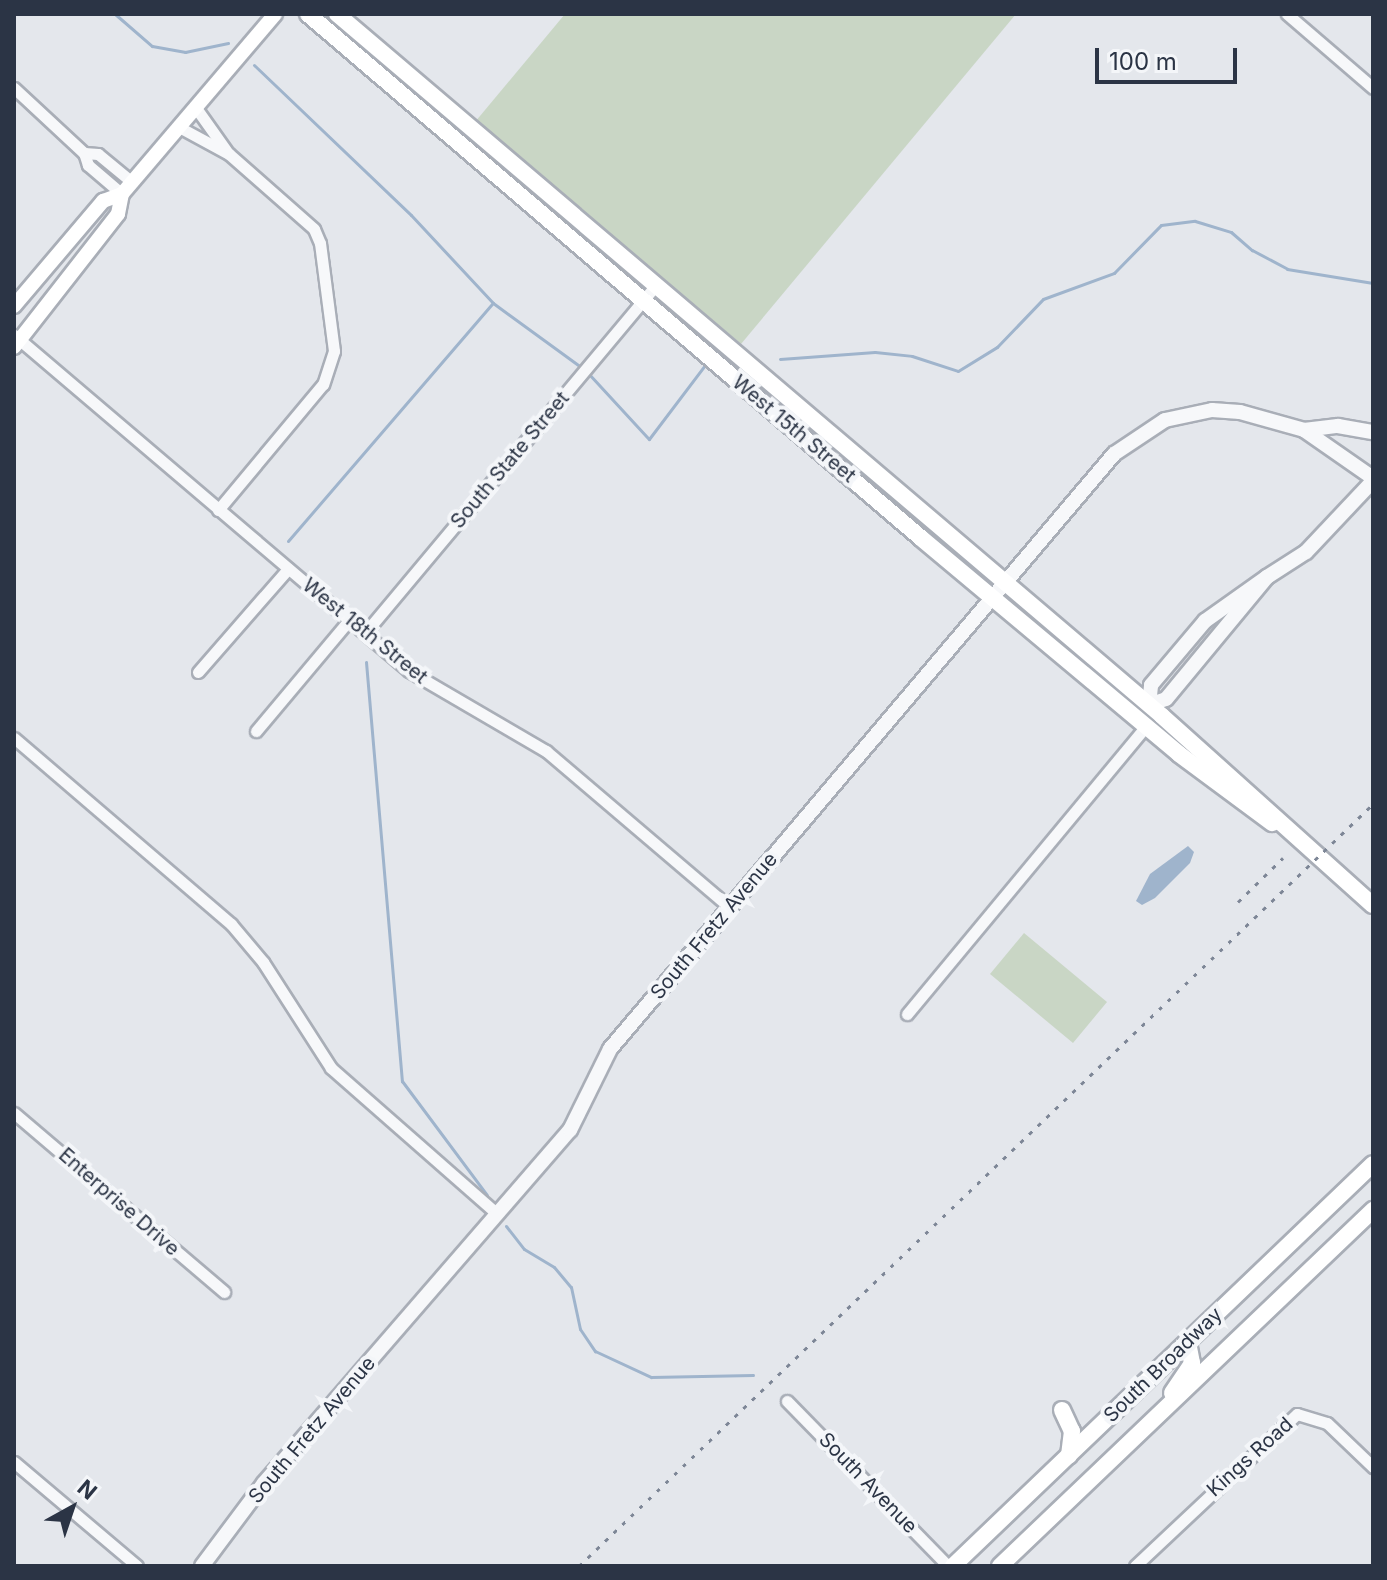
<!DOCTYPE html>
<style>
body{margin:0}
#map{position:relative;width:1387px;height:1580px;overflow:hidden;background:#e4e7ec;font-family:Inter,sans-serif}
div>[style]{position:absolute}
.green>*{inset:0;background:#c9d6c5}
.water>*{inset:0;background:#9fb4cc}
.stream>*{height:3px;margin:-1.5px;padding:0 1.5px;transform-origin:1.5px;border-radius:1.5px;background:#9fb4cc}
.roads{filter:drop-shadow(2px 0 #a9aeb7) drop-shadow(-2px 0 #a9aeb7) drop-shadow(0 2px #a9aeb7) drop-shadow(0 -2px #a9aeb7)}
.minor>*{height:11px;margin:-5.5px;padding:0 5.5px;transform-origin:5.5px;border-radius:5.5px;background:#f7f8fa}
.tertiary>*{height:14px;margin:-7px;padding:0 7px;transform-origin:7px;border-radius:7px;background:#f7f8fa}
.secondary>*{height:14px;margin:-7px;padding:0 7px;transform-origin:7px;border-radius:7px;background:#fff}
.primary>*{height:16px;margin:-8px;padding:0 8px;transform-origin:8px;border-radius:8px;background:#fff}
.rail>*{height:3px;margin-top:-1.5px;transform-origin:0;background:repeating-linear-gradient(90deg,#7d8696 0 4px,transparent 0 12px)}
span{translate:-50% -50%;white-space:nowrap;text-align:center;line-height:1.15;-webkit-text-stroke:8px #f4f6f9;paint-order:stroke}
.street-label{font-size:20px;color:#2b3445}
.frame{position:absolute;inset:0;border:16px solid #2b3445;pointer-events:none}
.north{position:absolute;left:32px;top:1468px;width:80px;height:80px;-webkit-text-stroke:6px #f4f6f9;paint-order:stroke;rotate:40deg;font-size:22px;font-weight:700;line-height:32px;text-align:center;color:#2b3445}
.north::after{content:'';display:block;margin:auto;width:28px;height:36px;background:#2b3445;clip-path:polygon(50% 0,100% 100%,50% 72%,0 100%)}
.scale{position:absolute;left:1095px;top:48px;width:142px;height:36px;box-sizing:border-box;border:4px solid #2b3445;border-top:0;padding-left:10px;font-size:24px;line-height:28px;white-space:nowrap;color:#2b3445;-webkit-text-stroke:6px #f4f6f9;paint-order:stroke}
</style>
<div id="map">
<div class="green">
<i style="clip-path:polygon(565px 14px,1016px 14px,741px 344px,475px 122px)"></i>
<i style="clip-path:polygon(1024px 933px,1107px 1002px,1073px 1043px,990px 974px)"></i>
</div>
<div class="water">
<i style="clip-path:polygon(1188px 846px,1194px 852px,1190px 863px,1155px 898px,1142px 905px,1136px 901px,1150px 874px)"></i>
</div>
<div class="stream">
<i style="left:115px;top:14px;width:49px;rotate:40.9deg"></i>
<i style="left:152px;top:46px;width:34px;rotate:10deg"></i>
<i style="left:185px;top:52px;width:44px;rotate:-11.8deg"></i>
<i style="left:254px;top:65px;width:217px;rotate:43.7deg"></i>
<i style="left:411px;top:215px;width:120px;rotate:47deg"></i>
<i style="left:493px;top:303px;width:110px;rotate:36.1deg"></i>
<i style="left:780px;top:359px;width:95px;rotate:-4.2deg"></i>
<i style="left:875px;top:352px;width:37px;rotate:6deg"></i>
<i style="left:912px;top:356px;width:48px;rotate:18.1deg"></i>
<i style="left:958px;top:371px;width:46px;rotate:-31.6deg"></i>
<i style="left:997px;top:347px;width:66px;rotate:-46.2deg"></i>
<i style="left:1043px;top:299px;width:76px;rotate:-20.1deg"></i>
<i style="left:1114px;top:273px;width:67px;rotate:-45.6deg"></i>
<i style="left:1161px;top:225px;width:34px;rotate:-7deg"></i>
<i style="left:1195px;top:221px;width:38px;rotate:17deg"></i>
<i style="left:1231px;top:232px;width:28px;rotate:41deg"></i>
<i style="left:1252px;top:250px;width:40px;rotate:28deg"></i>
<i style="left:1287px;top:269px;width:87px;rotate:9.2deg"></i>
<i style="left:588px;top:373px;width:90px;rotate:47.3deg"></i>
<i style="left:649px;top:439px;width:93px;rotate:-52.9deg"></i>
<i style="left:288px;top:541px;width:314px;rotate:-49.3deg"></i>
<i style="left:366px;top:662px;width:421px;rotate:85.1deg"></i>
<i style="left:402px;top:1081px;width:142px;rotate:53.3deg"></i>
<i style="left:506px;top:1226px;width:29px;rotate:52deg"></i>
<i style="left:524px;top:1249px;width:35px;rotate:31deg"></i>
<i style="left:554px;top:1267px;width:26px;rotate:50deg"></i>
<i style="left:571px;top:1287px;width:43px;rotate:77.9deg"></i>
<i style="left:580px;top:1329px;width:27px;rotate:56deg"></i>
<i style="left:595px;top:1351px;width:62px;rotate:24.9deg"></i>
<i style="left:651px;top:1377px;width:102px;rotate:-1.1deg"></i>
</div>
<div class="roads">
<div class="minor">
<i style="left:1287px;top:14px;width:113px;rotate:40.7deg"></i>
<i style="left:14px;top:88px;width:96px;rotate:42.9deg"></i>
<i style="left:196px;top:108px;width:55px;rotate:54.6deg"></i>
<i style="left:179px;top:127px;width:57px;rotate:28.4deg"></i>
<i style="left:229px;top:154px;width:113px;rotate:41.4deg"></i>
<i style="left:314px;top:229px;width:15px;rotate:67deg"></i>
<i style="left:320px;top:243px;width:109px;rotate:82.6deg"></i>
<i style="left:334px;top:351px;width:35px;rotate:108deg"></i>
<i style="left:323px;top:384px;width:164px;rotate:129.8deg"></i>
<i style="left:122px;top:194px;width:45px;rotate:-139.5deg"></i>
<i style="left:88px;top:165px;width:13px;rotate:-108deg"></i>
<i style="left:84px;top:153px;width:14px;rotate:4deg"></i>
<i style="left:98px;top:154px;width:44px;rotate:39.5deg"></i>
<i style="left:14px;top:335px;width:519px;rotate:40.39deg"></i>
<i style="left:409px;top:671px;width:159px;rotate:30.3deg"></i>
<i style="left:546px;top:751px;width:240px;rotate:40.4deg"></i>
<i style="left:365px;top:633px;width:452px;rotate:-50.1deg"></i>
<i style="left:198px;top:672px;width:137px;rotate:-48.9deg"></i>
<i style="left:256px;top:731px;width:145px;rotate:-50deg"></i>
<i style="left:14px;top:738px;width:286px;rotate:40.6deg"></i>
<i style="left:231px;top:924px;width:50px;rotate:49.9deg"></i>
<i style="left:263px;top:962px;width:126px;rotate:57.3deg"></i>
<i style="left:331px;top:1068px;width:221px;rotate:41.3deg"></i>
<i style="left:907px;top:1014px;width:374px;rotate:-50.3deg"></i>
<i style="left:14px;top:1113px;width:276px;rotate:40.4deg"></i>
<i style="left:787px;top:1401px;width:231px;rotate:45.7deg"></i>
<i style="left:14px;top:1462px;width:161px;rotate:40.2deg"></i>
<i style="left:1135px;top:1566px;width:222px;rotate:-43.2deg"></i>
<i style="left:1297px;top:1414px;width:31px;rotate:17deg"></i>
<i style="left:1327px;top:1423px;width:64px;rotate:43.7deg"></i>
</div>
<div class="tertiary">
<i style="left:1304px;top:430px;width:34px;rotate:-7deg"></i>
<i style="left:1338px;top:426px;width:36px;rotate:10deg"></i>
<i style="left:1267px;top:577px;width:158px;rotate:129.6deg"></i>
<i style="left:1166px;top:699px;width:18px;rotate:161deg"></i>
<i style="left:1149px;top:705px;width:20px;rotate:-84deg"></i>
<i style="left:1151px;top:685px;width:84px;rotate:-49.8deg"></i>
<i style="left:1205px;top:621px;width:76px;rotate:-35.4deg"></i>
<i style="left:1267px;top:577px;width:46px;rotate:-32.7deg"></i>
<i style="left:1306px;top:552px;width:98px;rotate:-46.7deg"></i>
<i style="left:202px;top:1566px;width:104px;rotate:-53.2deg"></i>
<i style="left:264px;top:1483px;width:467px;rotate:-49.1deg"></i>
<i style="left:570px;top:1130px;width:90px;rotate:-63.7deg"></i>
<i style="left:610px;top:1049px;width:780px;rotate:-49.73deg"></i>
<i style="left:1114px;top:454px;width:61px;rotate:-33.7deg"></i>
<i style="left:1165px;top:420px;width:48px;rotate:-12deg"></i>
<i style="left:1212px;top:410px;width:28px;rotate:4deg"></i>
<i style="left:1240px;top:412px;width:66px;rotate:15.7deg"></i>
<i style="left:1304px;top:430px;width:84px;rotate:34.8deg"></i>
</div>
<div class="secondary">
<i style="left:14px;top:306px;width:138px;rotate:-49.7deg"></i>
<i style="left:103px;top:201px;width:20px;rotate:-20deg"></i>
<i style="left:14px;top:347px;width:169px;rotate:-52deg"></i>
<i style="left:118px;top:214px;width:20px;rotate:-79deg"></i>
<i style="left:122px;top:194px;width:236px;rotate:-49.6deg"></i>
</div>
<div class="primary">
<i style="left:308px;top:14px;width:806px;rotate:40.52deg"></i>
<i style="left:921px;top:538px;width:336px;rotate:39.9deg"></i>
<i style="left:1179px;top:754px;width:116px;rotate:36.6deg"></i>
<i style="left:337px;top:14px;width:1083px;rotate:40.39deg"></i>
<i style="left:1162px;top:716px;width:283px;rotate:41.9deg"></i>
<i style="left:1172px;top:1393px;width:36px;rotate:-56deg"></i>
<i style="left:1192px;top:1363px;width:21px;rotate:-101deg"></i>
<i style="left:1062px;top:1410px;width:23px;rotate:65deg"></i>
<i style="left:1072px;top:1431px;width:25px;rotate:97deg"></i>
<i style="left:953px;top:1566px;width:581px;rotate:-43.75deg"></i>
<i style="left:1000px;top:1566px;width:516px;rotate:-43.66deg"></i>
</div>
</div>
<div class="rail">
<i style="left:1238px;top:902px;width:63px;rotate:-44.4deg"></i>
<i style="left:579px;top:1566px;width:1100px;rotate:-43.82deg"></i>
</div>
<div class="street-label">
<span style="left:794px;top:429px;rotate:40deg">West 15th Street</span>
<span style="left:510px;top:460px;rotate:-50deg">South State Street</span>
<span style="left:365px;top:631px;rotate:39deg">West 18th Street</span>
<span style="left:714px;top:926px;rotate:-50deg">South Fretz Avenue</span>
<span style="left:119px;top:1202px;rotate:41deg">Enterprise Drive</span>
<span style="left:1163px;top:1365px;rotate:-44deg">South Broadway</span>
<span style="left:312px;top:1430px;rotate:-50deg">South Fretz Avenue</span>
<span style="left:1250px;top:1457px;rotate:-42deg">Kings Road</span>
<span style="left:868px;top:1483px;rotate:46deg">South Avenue</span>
</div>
<div class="frame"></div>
<div class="north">N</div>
<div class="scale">100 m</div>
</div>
